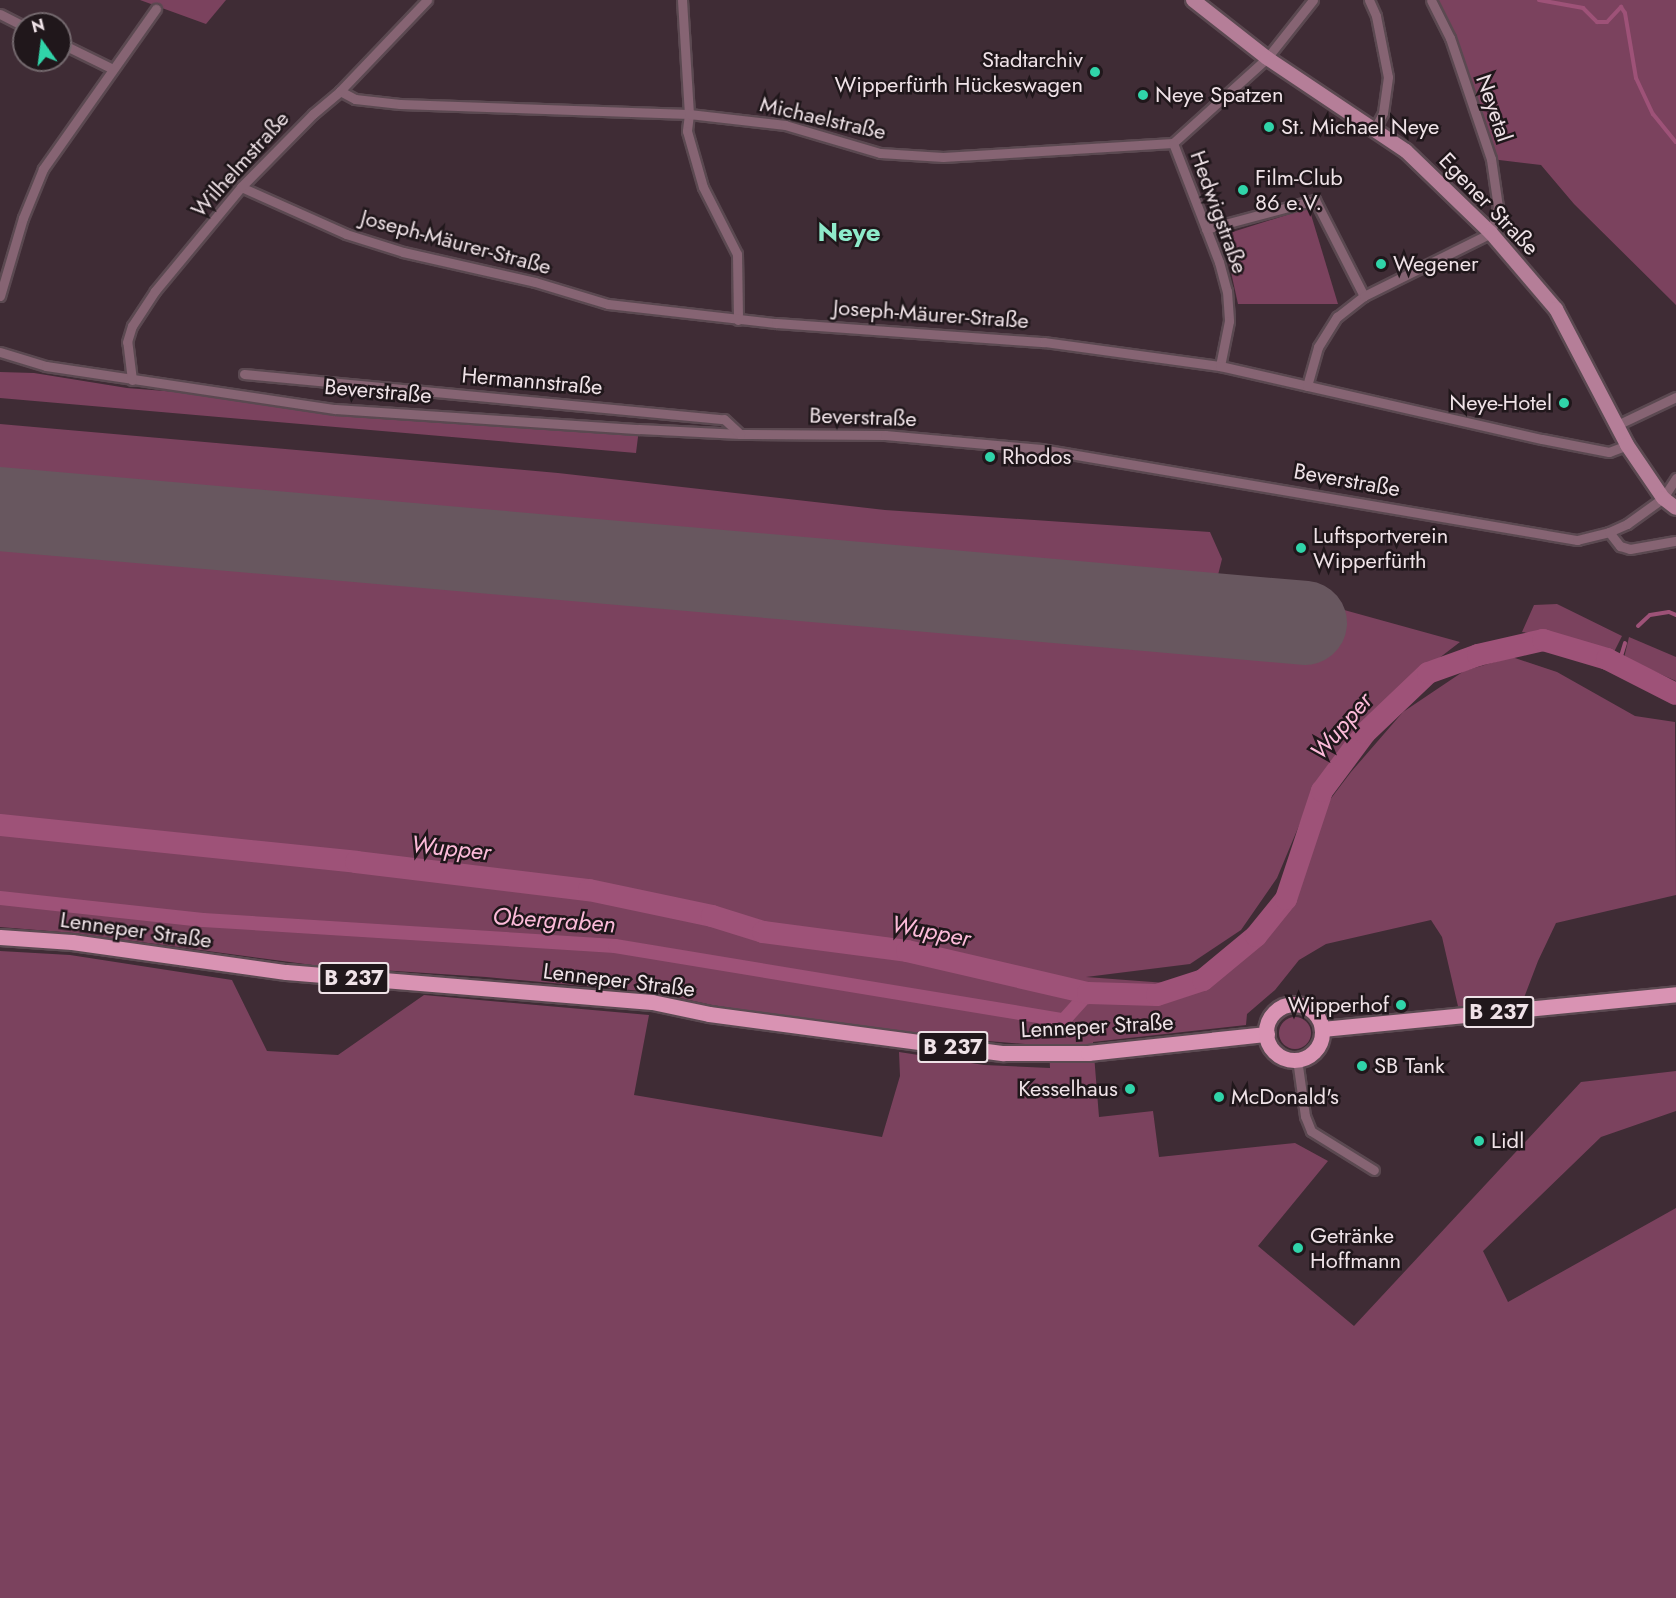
<!DOCTYPE html>
<meta charset="utf-8">
<style>
body{margin:0}
#map{position:relative;width:1676px;height:1598px;overflow:hidden;background:#3f2c35;font-family:Jost,sans-serif}
div>[style]{position:absolute}
.green>*{inset:0;background:#7b425e}
.round{border-radius:50%}
.stream>*{height:4px;margin:-2px;padding:0 2px;transform-origin:2px;border-radius:2px;background:#9e5278}
.canal>*{height:14px;margin:-7px;padding:0 7px;transform-origin:7px;border-radius:7px;background:#9e5278}
.river>*{height:22px;margin:-11px;padding:0 11px;transform-origin:11px;border-radius:11px;background:#9e5278}
.runway>*{height:84px;margin:-42px;padding:0 42px;transform-origin:42px;border-radius:42px;background:#68575f}
.roads{filter:drop-shadow(2px 0 #5b4951) drop-shadow(-2px 0 #5b4951) drop-shadow(0 2px #5b4951) drop-shadow(0 -2px #5b4951)}
.street>*{height:9px;margin:-4.5px;padding:0 4.5px;transform-origin:4.5px;border-radius:4.5px;background:#866473}
.secondary>*{height:14px;margin:-7px;padding:0 7px;transform-origin:7px;border-radius:7px;background:#b57e98}
.primary>*{height:15px;margin:-7.5px;padding:0 7.5px;transform-origin:7.5px;border-radius:7.5px;background:#d993b3}
.primary>.ring{margin:-7.5px;padding:0;box-sizing:content-box;background:none;border:15px solid #d993b3;border-radius:50%}
.dots>*{width:16px;height:16px;translate:-50% -50%;box-sizing:border-box;border:3px solid #20171b;border-radius:50%}
span{translate:-50% -50%;white-space:nowrap;text-align:center;line-height:1.15;-webkit-text-stroke:5px #20171b;paint-order:stroke}
.shield-label span{padding:2px 4px;background:#20171b;border:2px solid;border-radius:4px;-webkit-text-stroke-width:0}
.shield-label{font-size:21px;color:#efe2e7;font-weight:700}
.poi-label{font-size:22px;color:#efe2e7}
.right{translate:-100% -50%;text-align:right}
.left{translate:0 -50%;text-align:left}
.street-label{font-size:22px;color:#efe2e7}
.water-label{font-size:24px;color:#fcbbd9;font-style:italic}
.quarter-label{font-size:26px;color:#8eebcb;font-weight:700}
.north{position:absolute;left:12px;top:12px;width:60px;height:60px;box-sizing:border-box;background:#20171b;border:2px solid #73686d;border-radius:50%;rotate:346deg;font-size:16px;font-weight:700;line-height:24px;text-align:center;color:#efe2e7}
.north::after{content:'';display:block;margin:auto;width:21px;height:27px;background:#30d4a9;clip-path:polygon(50% 0,100% 100%,50% 72%,0 100%)}
</style>
<div id="map">
<div class="green">
<i style="clip-path:polygon(140px 0,226px 0,206px 24px)"></i>
<i style="clip-path:polygon(1431px 0,1676px 0,1676px 305px,1574px 204px,1541px 165px,1491px 159px)"></i>
<i style="clip-path:polygon(1309px 208px,1338px 304px,1238px 304px,1223px 235px)"></i>
<i style="clip-path:polygon(0 372px,34px 373px,127px 388px,277px 400px,335px 409px,639px 429px,636px 453px,0 398px)"></i>
<i style="clip-path:polygon(0 424px,558px 473px,885px 510px,1210px 532px,1222px 559px,1218px 575px,1460px 642px,1395px 692px,1343px 746px,1316px 785px,1277px 878px,1241px 930px,1190px 964px,1086px 977px,1206px 986px,1263px 931px,1291px 889px,1307px 830px,1351px 772px,1403px 712px,1464px 671px,1512px 657px,1557px 672px,1635px 716px,1675px 722px,1676px 895px,1556px 923px,1538px 961px,1519px 1011px,1460px 1015px,1442px 937px,1431px 920px,1326px 944px,1299px 960px,1275px 990px,1247px 1014px,1246px 1025px,1093px 1042px,1099px 1117px,1153px 1111px,1159px 1157px,1295px 1143px,1328px 1161px,1258px 1246px,1354px 1326px,1581px 1082px,1676px 1071px,1676px 1111px,1601px 1137px,1483px 1251px,1508px 1302px,1676px 1208px,1676px 1598px,0 1598px,0 951px,70px 955px,232px 980px,267px 1051px,338px 1055px,424px 995px,649px 1015px,634px 1095px,882px 1137px,900px 1076px,899px 1052px,984px 1065px,1050px 1068px,1049px 1046px,901px 1034px,712px 1005px,653px 992px,486px 977px,320px 966px,74px 933px,0 927px)"></i>
<i style="clip-path:polygon(1557px 604px,1622px 636px,1613px 654px,1564px 637px,1522px 632px,1534px 605px)"></i>
<i style="clip-path:polygon(1629px 637px,1676px 657px,1676px 681px,1624px 658px)"></i>
<i class="round" style="left:1279px;top:1017px;width:32px;height:32px"></i>
</div>
<div class="stream">
<i style="left:1539px;top:0;width:45px;rotate:10.3deg"></i>
<i style="left:1583px;top:8px;width:20px;rotate:45deg"></i>
<i style="left:1597px;top:22px;width:10px"></i>
<i style="left:1607px;top:22px;width:21px;rotate:-47deg"></i>
<i style="left:1621px;top:7px;width:7px;rotate:56deg"></i>
<i style="left:1625px;top:13px;width:66px;rotate:80.4deg"></i>
<i style="left:1636px;top:78px;width:40px;rotate:65deg"></i>
<i style="left:1653px;top:114px;width:36px;rotate:51deg"></i>
<i style="left:1638px;top:626px;width:16px;rotate:-43deg"></i>
<i style="left:1650px;top:615px;width:19px;rotate:-9deg"></i>
<i style="left:1669px;top:612px;width:8px;rotate:23deg"></i>
<i style="left:1618px;top:666px;width:24px;rotate:-73deg"></i>
</div>
<div class="canal">
<i style="left:0;top:898px;width:204px;rotate:6.2deg"></i>
<i style="left:203px;top:920px;width:413px;rotate:3.6deg"></i>
<i style="left:615px;top:946px;width:455px;rotate:9.4deg"></i>
<i style="left:1064px;top:1020px;width:36px;rotate:-48deg"></i>
</div>
<div class="river">
<i style="left:0;top:825px;width:358px;rotate:5.9deg"></i>
<i style="left:356px;top:862px;width:235px;rotate:6.9deg"></i>
<i style="left:589px;top:890px;width:126px;rotate:11.9deg"></i>
<i style="left:712px;top:916px;width:53px;rotate:17.4deg"></i>
<i style="left:763px;top:932px;width:145px;rotate:7.5deg"></i>
<i style="left:907px;top:951px;width:186px;rotate:13.1deg"></i>
<i style="left:1088px;top:993px;width:69px;rotate:1.7deg"></i>
<i style="left:1157px;top:995px;width:48px;rotate:-18.1deg"></i>
<i style="left:1203px;top:980px;width:69px;rotate:-39.7deg"></i>
<i style="left:1256px;top:936px;width:48px;rotate:-51deg"></i>
<i style="left:1286px;top:899px;width:114px;rotate:-71.6deg"></i>
<i style="left:1322px;top:791px;width:72px;rotate:-53.4deg"></i>
<i style="left:1365px;top:733px;width:87px;rotate:-43.6deg"></i>
<i style="left:1428px;top:673px;width:53px;rotate:-19.8deg"></i>
<i style="left:1478px;top:655px;width:67px;rotate:-13deg"></i>
<i style="left:1543px;top:640px;width:67px;rotate:16.5deg"></i>
<i style="left:1607px;top:659px;width:77px;rotate:26.9deg"></i>
</div>
<div class="runway">
<i style="left:0;top:509px;width:1310px;rotate:4.99deg"></i>
</div>
<div class="roads">
<div class="street">
<i style="left:682px;top:0;width:114px;rotate:86.5deg"></i>
<i style="left:689px;top:114px;width:17px;rotate:97deg"></i>
<i style="left:687px;top:131px;width:58px;rotate:74.1deg"></i>
<i style="left:703px;top:187px;width:75px;rotate:63.1deg"></i>
<i style="left:737px;top:254px;width:66px;rotate:89.1deg"></i>
<i style="left:1369px;top:0;width:17px;rotate:66deg"></i>
<i style="left:1376px;top:16px;width:62px;rotate:78.9deg"></i>
<i style="left:1388px;top:77px;width:36px;rotate:98deg"></i>
<i style="left:1383px;top:113px;width:19px;rotate:118deg"></i>
<i style="left:0;top:14px;width:27px;rotate:27deg"></i>
<i style="left:60px;top:43px;width:59px;rotate:26.1deg"></i>
<i style="left:340px;top:91px;width:17px;rotate:28deg"></i>
<i style="left:355px;top:99px;width:45px;rotate:6.3deg"></i>
<i style="left:400px;top:104px;width:289px;rotate:2deg"></i>
<i style="left:689px;top:114px;width:97px;rotate:6.5deg"></i>
<i style="left:785px;top:125px;width:99px;rotate:16.4deg"></i>
<i style="left:880px;top:153px;width:63px;rotate:3.6deg"></i>
<i style="left:943px;top:157px;width:230px;rotate:-3.5deg"></i>
<i style="left:1173px;top:143px;width:127px;rotate:-42.1deg"></i>
<i style="left:1267px;top:58px;width:74px;rotate:-51.6deg"></i>
<i style="left:1173px;top:143px;width:128px;rotate:68.9deg"></i>
<i style="left:1219px;top:262px;width:30px;rotate:75deg"></i>
<i style="left:1227px;top:291px;width:30px;rotate:86deg"></i>
<i style="left:1229px;top:321px;width:46px;rotate:101.3deg"></i>
<i style="left:241px;top:187px;width:115px;rotate:24.1deg"></i>
<i style="left:346px;top:234px;width:60px;rotate:17.5deg"></i>
<i style="left:403px;top:252px;width:135px;rotate:12.8deg"></i>
<i style="left:535px;top:282px;width:76px;rotate:16.8deg"></i>
<i style="left:608px;top:304px;width:169px;rotate:6.5deg"></i>
<i style="left:776px;top:323px;width:269px;rotate:4.1deg"></i>
<i style="left:1044px;top:342px;width:178px;rotate:7.8deg"></i>
<i style="left:1220px;top:366px;width:330px;rotate:12.8deg"></i>
<i style="left:1542px;top:439px;width:68px;rotate:11deg"></i>
<i style="left:1609px;top:452px;width:19px;rotate:-21deg"></i>
<i style="left:1206px;top:229px;width:113px;rotate:-14.9deg"></i>
<i style="left:1315px;top:200px;width:108px;rotate:63deg"></i>
<i style="left:0;top:296px;width:81px;rotate:-73.6deg"></i>
<i style="left:23px;top:218px;width:53px;rotate:-67.8deg"></i>
<i style="left:43px;top:169px;width:196px;rotate:-54.8deg"></i>
<i style="left:0;top:352px;width:48px;rotate:16.9deg"></i>
<i style="left:46px;top:366px;width:292px;rotate:8.5deg"></i>
<i style="left:335px;top:409px;width:305px;rotate:3.8deg"></i>
<i style="left:639px;top:429px;width:101px;rotate:2.8deg"></i>
<i style="left:740px;top:434px;width:145px;rotate:0.4deg"></i>
<i style="left:885px;top:435px;width:157px;rotate:5.1deg"></i>
<i style="left:1041px;top:449px;width:544px;rotate:9.64deg"></i>
<i style="left:1577px;top:540px;width:33px;rotate:-14deg"></i>
<i style="left:1609px;top:532px;width:20px;rotate:-24deg"></i>
<i style="left:1627px;top:524px;width:44px;rotate:-35.8deg"></i>
<i style="left:1663px;top:498px;width:24px;rotate:-57deg"></i>
<i style="left:244px;top:374px;width:482px;rotate:5.4deg"></i>
<i style="left:724px;top:419px;width:22px;rotate:43deg"></i>
<i style="left:132px;top:380px;width:38px;rotate:-97deg"></i>
<i style="left:127px;top:342px;width:17px;rotate:-73deg"></i>
<i style="left:132px;top:326px;width:42px;rotate:-56.7deg"></i>
<i style="left:155px;top:291px;width:135px;rotate:-50.4deg"></i>
<i style="left:241px;top:187px;width:103px;rotate:-45.4deg"></i>
<i style="left:313px;top:114px;width:35px;rotate:-40deg"></i>
<i style="left:340px;top:91px;width:126px;rotate:-46.3deg"></i>
<i style="left:1307px;top:386px;width:41px;rotate:-74.2deg"></i>
<i style="left:1318px;top:347px;width:36px;rotate:-58deg"></i>
<i style="left:1337px;top:317px;width:34px;rotate:-38deg"></i>
<i style="left:1364px;top:296px;width:142px;rotate:-26.4deg"></i>
<i style="left:1491px;top:233px;width:27px;rotate:-75deg"></i>
<i style="left:1498px;top:207px;width:49px;rotate:-98.3deg"></i>
<i style="left:1491px;top:159px;width:128px;rotate:-108.7deg"></i>
<i style="left:1450px;top:38px;width:42px;rotate:-116.6deg"></i>
<i style="left:1617px;top:425px;width:65px;rotate:-25.4deg"></i>
<i style="left:1609px;top:532px;width:18px;rotate:52deg"></i>
<i style="left:1620px;top:546px;width:10px;rotate:17deg"></i>
<i style="left:1630px;top:549px;width:46px;rotate:-10.1deg"></i>
<i style="left:1297px;top:1059px;width:58px;rotate:82deg"></i>
<i style="left:1305px;top:1116px;width:16px;rotate:68deg"></i>
<i style="left:1311px;top:1131px;width:74px;rotate:31.8deg"></i>
</div>
<div class="secondary">
<i style="left:1193px;top:0;width:94px;rotate:38.1deg"></i>
<i style="left:1267px;top:58px;width:167px;rotate:33.8deg"></i>
<i style="left:1406px;top:151px;width:118px;rotate:44deg"></i>
<i style="left:1491px;top:233px;width:100px;rotate:49.5deg"></i>
<i style="left:1556px;top:309px;width:153px;rotate:62.4deg"></i>
<i style="left:1627px;top:445px;width:64px;rotate:55.8deg"></i>
<i style="left:1663px;top:498px;width:16px;rotate:38deg"></i>
</div>
<div class="primary">
<i style="left:0;top:937px;width:72px;rotate:4deg"></i>
<i style="left:72px;top:942px;width:216px;rotate:8deg"></i>
<i style="left:286px;top:972px;width:367px;rotate:4.7deg"></i>
<i style="left:652px;top:1002px;width:58px;rotate:11.9deg"></i>
<i style="left:709px;top:1014px;width:297px;rotate:7.6deg"></i>
<i style="left:1003px;top:1053px;width:85px"></i>
<i style="left:1088px;top:1053px;width:180px;rotate:-6.1deg"></i>
<i class="ring" style="left:1266px;top:1004px;width:41px;height:41px"></i>
<i style="left:1322px;top:1029px;width:356px;rotate:-5.6deg"></i>
</div>
</div>
<div class="dots">
<i style="left:1095px;top:72px;background:#30d4a9"></i>
<i style="left:1143px;top:95px;background:#30d4a9"></i>
<i style="left:1269px;top:127px;background:#30d4a9"></i>
<i style="left:1243px;top:190px;background:#30d4a9"></i>
<i style="left:1381px;top:264px;background:#30d4a9"></i>
<i style="left:1564px;top:403px;background:#30d4a9"></i>
<i style="left:990px;top:457px;background:#30d4a9"></i>
<i style="left:1301px;top:548px;background:#30d4a9"></i>
<i style="left:1401px;top:1005px;background:#30d4a9"></i>
<i style="left:1362px;top:1066px;background:#30d4a9"></i>
<i style="left:1130px;top:1089px;background:#30d4a9"></i>
<i style="left:1219px;top:1097px;background:#30d4a9"></i>
<i style="left:1479px;top:1141px;background:#30d4a9"></i>
<i style="left:1298px;top:1248px;background:#30d4a9"></i>
</div>
<div class="shield-label">
<span style="left:354px;top:978px">B 237</span>
<span style="left:1499px;top:1012px">B 237</span>
<span style="left:953px;top:1047px">B 237</span>
</div>
<div class="poi-label">
<span class="right" style="left:1083px;top:72px">Stadtarchiv<br>Wipperfürth Hückeswagen</span>
<span class="left" style="left:1155px;top:95px">Neye Spatzen</span>
<span class="left" style="left:1281px;top:127px">St. Michael Neye</span>
<span class="left" style="left:1255px;top:190px">Film-Club<br>86 e.V.</span>
<span class="left" style="left:1393px;top:264px">Wegener</span>
<span class="right" style="left:1552px;top:403px">Neye-Hotel</span>
<span class="left" style="left:1002px;top:457px">Rhodos</span>
<span class="left" style="left:1313px;top:548px">Luftsportverein<br>Wipperfürth</span>
<span class="right" style="left:1389px;top:1005px">Wipperhof</span>
<span class="left" style="left:1374px;top:1066px">SB Tank</span>
<span class="right" style="left:1118px;top:1089px">Kesselhaus</span>
<span class="left" style="left:1231px;top:1097px">McDonald's</span>
<span class="left" style="left:1491px;top:1141px">Lidl</span>
<span class="left" style="left:1310px;top:1248px">Getränke<br>Hoffmann</span>
</div>
<div class="street-label">
<span style="left:1494px;top:108px;rotate:71deg">Neyetal</span>
<span style="left:823px;top:118px;rotate:13deg">Michaelstraße</span>
<span style="left:240px;top:164px;rotate:-48deg">Wilhelmstraße</span>
<span style="left:1489px;top:204px;rotate:46deg">Egener Straße</span>
<span style="left:1219px;top:212px;rotate:70deg">Hedwigstraße</span>
<span style="left:456px;top:242px;rotate:15deg">Joseph-Mäurer-Straße</span>
<span style="left:931px;top:314px;rotate:4deg">Joseph-Mäurer-Straße</span>
<span style="left:532px;top:381px;rotate:5deg">Hermannstraße</span>
<span style="left:378px;top:391px;rotate:5deg">Beverstraße</span>
<span style="left:863px;top:417px;rotate:2deg">Beverstraße</span>
<span style="left:1347px;top:480px;rotate:10deg">Beverstraße</span>
<span style="left:136px;top:930px;rotate:8deg">Lenneper Straße</span>
<span style="left:619px;top:980px;rotate:7deg">Lenneper Straße</span>
<span style="left:1097px;top:1026px;rotate:-3deg">Lenneper Straße</span>
</div>
<div class="water-label">
<span style="left:1341px;top:726px;rotate:-49deg">Wupper</span>
<span style="left:451px;top:848px;rotate:6deg">Wupper</span>
<span style="left:554px;top:920px;rotate:4deg">Obergraben</span>
<span style="left:931px;top:931px;rotate:11deg">Wupper</span>
</div>
<div class="quarter-label">
<span style="left:849px;top:233px">Neye</span>
</div>
<div class="north">N</div>
</div>
